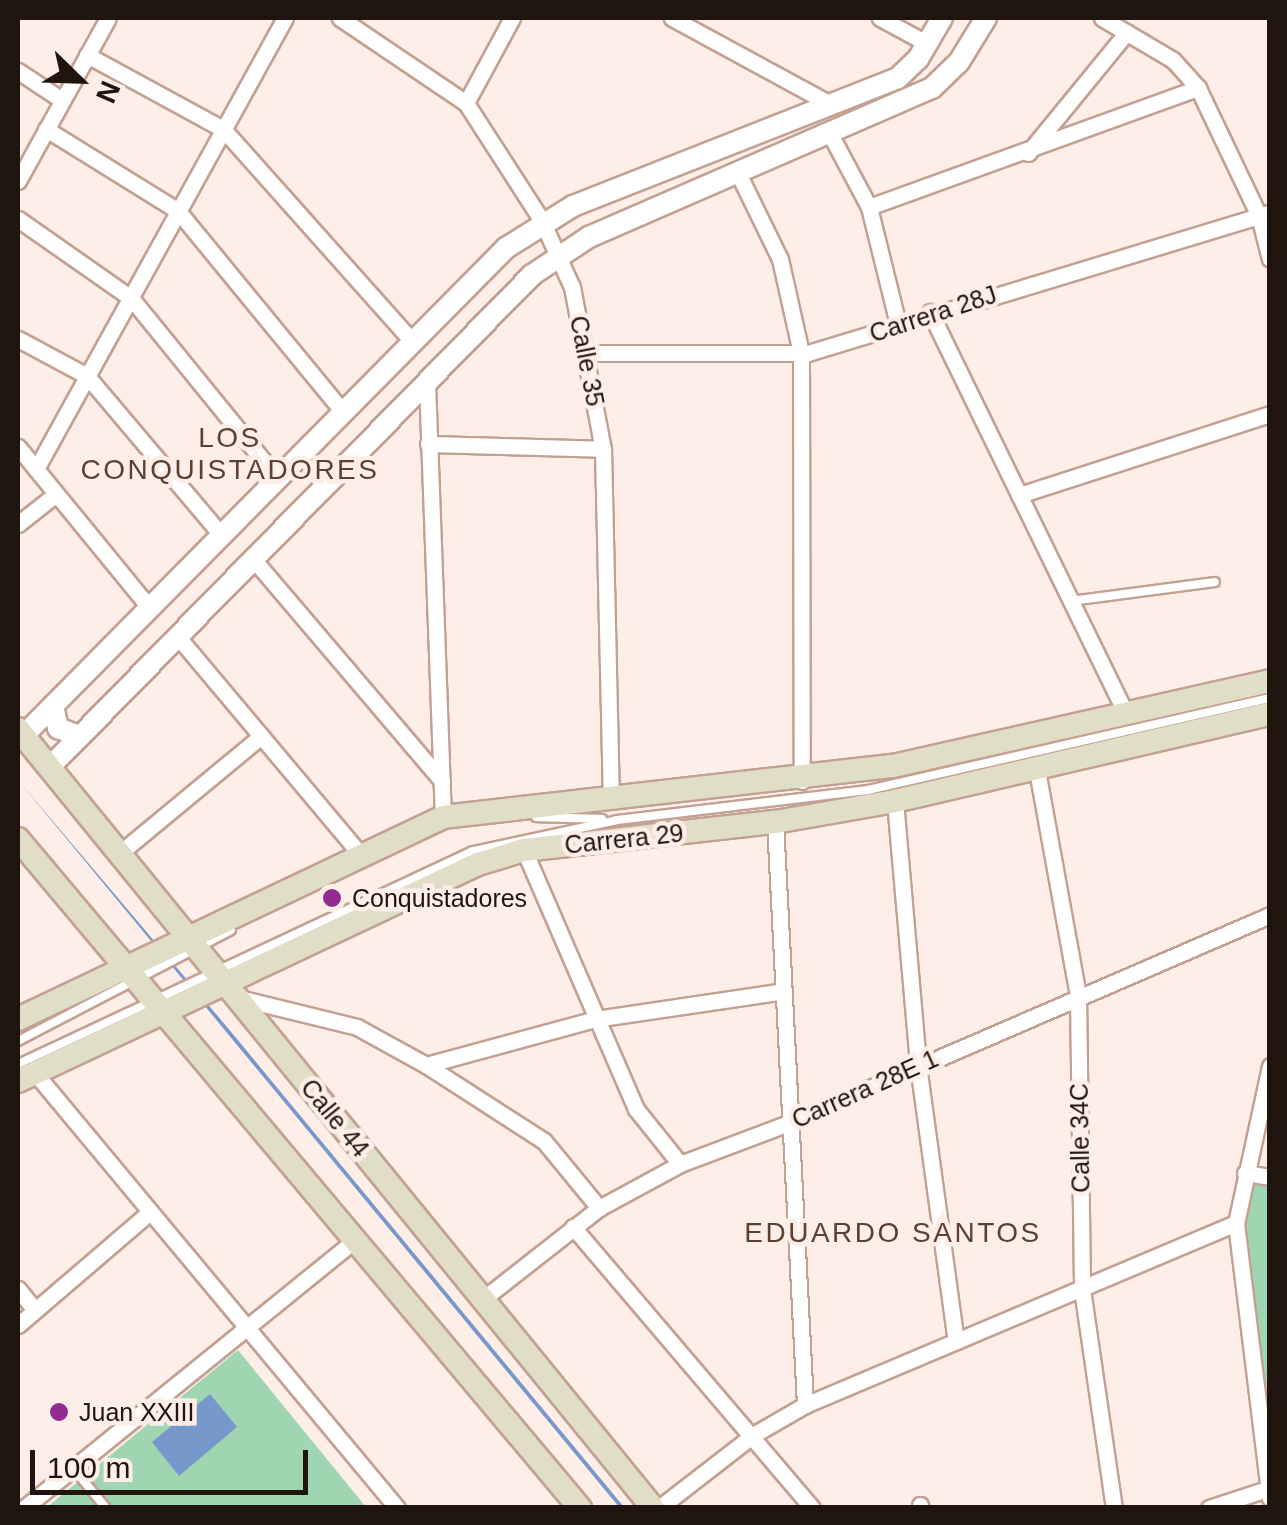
<!DOCTYPE html>
<style>
body{margin:0}
#map{position:relative;width:1287px;height:1525px;overflow:hidden;background:#fdeee8;font-family:Helvetica,sans-serif}
div>[style]{position:absolute}
.green>*{inset:0;background:#a0d5b2}
.water>*{inset:0;background:#7698cb}
.roads{filter:drop-shadow(2px 0 #c3a192) drop-shadow(-2px 0 #c3a192) drop-shadow(0 2px #c3a192) drop-shadow(0 -2px #c3a192)}
.service>*{height:8px;margin:-4px;padding:0 4px;transform-origin:4px;border-radius:4px;background:#fff}
.minor>*{height:15px;margin:-7.5px;padding:0 7.5px;transform-origin:7.5px;border-radius:7.5px;background:#fff}
.tertiary>*{height:20px;margin:-10px;padding:0 10px;transform-origin:10px;border-radius:10px;background:#fff}
.secondary>*{height:22px;margin:-11px;padding:0 11px;transform-origin:11px;border-radius:11px;background:#e1dec7}
.dots>*{width:28px;height:28px;translate:-50% -50%;box-sizing:border-box;border:5px solid #fdeee8;border-radius:50%}
span{translate:-50% -50%;white-space:nowrap;text-align:center;line-height:1.15;-webkit-text-stroke:9px #fdeee8;paint-order:stroke}
.street-label{font-size:25px;color:#20140e}
.poi-label{font-size:25px;color:#20140e}
.left{translate:0 -50%;text-align:left}
.neighbourhood-label{font-size:28px;color:#5c4032;letter-spacing:2.5px}
.frame{position:absolute;inset:0;border:20px solid #20140e;pointer-events:none}
.north{position:absolute;left:30px;top:30px;width:100px;height:100px;-webkit-text-stroke:8px #fdeee8;paint-order:stroke;rotate:113deg;font-size:28px;font-weight:700;line-height:40px;text-align:center;color:#20140e}
.north::after{content:'';display:block;margin:auto;width:35px;height:45px;background:#20140e;clip-path:polygon(50% 0,100% 100%,50% 72%,0 100%)}
.scale{position:absolute;left:30px;top:1450px;width:278px;height:45px;box-sizing:border-box;border:5px solid #20140e;border-top:0;padding-left:12px;font-size:30px;line-height:35px;white-space:nowrap;color:#20140e;-webkit-text-stroke:8px #fdeee8;paint-order:stroke}
</style>
<div id="map">
<div class="green">
<i style="clip-path:polygon(1245px 1173px,1269px 1177px,1269px 1498px,1236px 1223px)"></i>
<i style="clip-path:polygon(238px 1350px,366px 1507px,46px 1508px)"></i>
</div>
<div class="water">
<i style="clip-path:polygon(18px 780px,227px 1027px,624px 1507px,619px 1507px)"></i>
<i style="clip-path:polygon(210px 1394px,237px 1427px,179px 1476px,152px 1442px)"></i>
</div>
<div class="roads">
<div class="service">
<i style="left:1071px;top:601px;width:145px;rotate:-7.5deg"></i>
<i style="left:536px;top:817px;width:66px;rotate:1.7deg"></i>
<i style="left:18px;top:1041px;width:240px;rotate:-27.5deg"></i>
<i style="left:18px;top:1064px;width:502px;rotate:-25.09deg"></i>
<i style="left:473px;top:851px;width:147px;rotate:-12.1deg"></i>
<i style="left:617px;top:820px;width:253px;rotate:-6.8deg"></i>
<i style="left:868px;top:790px;width:412px;rotate:-12.9deg"></i>
<i style="left:73px;top:1468px;width:52px;rotate:50.5deg"></i>
</div>
<div class="minor">
<i style="left:340px;top:18px;width:152px;rotate:34deg"></i>
<i style="left:466px;top:103px;width:140px;rotate:57.2deg"></i>
<i style="left:542px;top:221px;width:72px;rotate:65.6deg"></i>
<i style="left:572px;top:287px;width:165px;rotate:79.2deg"></i>
<i style="left:603px;top:449px;width:351px;rotate:88.7deg"></i>
<i style="left:672px;top:18px;width:182px;rotate:28.5deg"></i>
<i style="left:880px;top:18px;width:55px;rotate:28.4deg"></i>
<i style="left:1102px;top:18px;width:82px;rotate:30.6deg"></i>
<i style="left:1173px;top:60px;width:38px;rotate:48deg"></i>
<i style="left:1198px;top:88px;width:142px;rotate:64.5deg"></i>
<i style="left:1259px;top:216px;width:44px;rotate:75.7deg"></i>
<i style="left:87px;top:55px;width:155px;rotate:28.6deg"></i>
<i style="left:223px;top:129px;width:287px;rotate:48.3deg"></i>
<i style="left:18px;top:71px;width:53px;rotate:33.4deg"></i>
<i style="left:466px;top:103px;width:97px;rotate:-61.6deg"></i>
<i style="left:46px;top:129px;width:155px;rotate:31.8deg"></i>
<i style="left:178px;top:211px;width:261px;rotate:50.6deg"></i>
<i style="left:829px;top:132px;width:85px;rotate:61.9deg"></i>
<i style="left:869px;top:207px;width:121px;rotate:76.1deg"></i>
<i style="left:1028px;top:153px;width:156px;rotate:-50.7deg"></i>
<i style="left:737px;top:171px;width:98px;rotate:64deg"></i>
<i style="left:780px;top:259px;width:96px;rotate:77.4deg"></i>
<i style="left:801px;top:353px;width:428px;rotate:89.9deg"></i>
<i style="left:18px;top:181px;width:186px;rotate:-61.1deg"></i>
<i style="left:869px;top:207px;width:350px;rotate:-19.9deg"></i>
<i style="left:18px;top:219px;width:138px;rotate:35deg"></i>
<i style="left:131px;top:298px;width:233px;rotate:50.9deg"></i>
<i style="left:930px;top:312px;width:447px;rotate:64deg"></i>
<i style="left:18px;top:339px;width:78px;rotate:28.2deg"></i>
<i style="left:87px;top:376px;width:209px;rotate:49.8deg"></i>
<i style="left:588px;top:353px;width:220px"></i>
<i style="left:808px;top:353px;width:483px;rotate:-16.9deg"></i>
<i style="left:427px;top:382px;width:435px;rotate:87.9deg"></i>
<i style="left:428px;top:444px;width:175px;rotate:1.6deg"></i>
<i style="left:18px;top:447px;width:208px;rotate:50.7deg"></i>
<i style="left:36px;top:469px;width:515px;rotate:-61.1deg"></i>
<i style="left:1019px;top:495px;width:264px;rotate:-17.9deg"></i>
<i style="left:18px;top:524px;width:48px;rotate:-38.3deg"></i>
<i style="left:254px;top:560px;width:290px;rotate:49.6deg"></i>
<i style="left:178px;top:637px;width:282px;rotate:50deg"></i>
<i style="left:1037px;top:770px;width:230px;rotate:79.7deg"></i>
<i style="left:1078px;top:996px;width:293px;rotate:89.2deg"></i>
<i style="left:1082px;top:1289px;width:221px;rotate:81.7deg"></i>
<i style="left:895px;top:801px;width:265px;rotate:85deg"></i>
<i style="left:918px;top:1065px;width:279px;rotate:82.2deg"></i>
<i style="left:775px;top:822px;width:584px;rotate:87.05deg"></i>
<i style="left:524px;top:850px;width:282px;rotate:66.6deg"></i>
<i style="left:636px;top:1109px;width:70px;rotate:51.3deg"></i>
<i style="left:121px;top:852px;width:182px;rotate:-39.6deg"></i>
<i style="left:235px;top:997px;width:126px;rotate:13.8deg"></i>
<i style="left:357px;top:1027px;width:79px;rotate:28.8deg"></i>
<i style="left:426px;top:1065px;width:140px;rotate:32.8deg"></i>
<i style="left:544px;top:1141px;width:87px;rotate:50.6deg"></i>
<i style="left:426px;top:1065px;width:175px;rotate:-15.2deg"></i>
<i style="left:595px;top:1019px;width:191px;rotate:-8.4deg"></i>
<i style="left:1270px;top:1066px;width:161px;rotate:102.2deg"></i>
<i style="left:1236px;top:1223px;width:277px;rotate:83deg"></i>
<i style="left:35px;top:1073px;width:566px;rotate:50.23deg"></i>
<i style="left:1245px;top:1173px;width:25px;rotate:9deg"></i>
<i style="left:573px;top:1227px;width:369px;rotate:49.6deg"></i>
<i style="left:18px;top:1289px;width:27px;rotate:51deg"></i>
<i style="left:483px;top:1299px;width:147px;rotate:-38.1deg"></i>
<i style="left:599px;top:1208px;width:92px;rotate:-28.5deg"></i>
<i style="left:680px;top:1164px;width:119px;rotate:-20.7deg"></i>
<i style="left:791px;top:1122px;width:522px;rotate:-23.37deg"></i>
<i style="left:18px;top:1325px;width:174px;rotate:-40.6deg"></i>
<i style="left:920px;top:1505px;width:3px;rotate:72deg"></i>
<i style="left:24px;top:1508px;width:427px;rotate:-39deg"></i>
<i style="left:659px;top:1508px;width:119px;rotate:-37.8deg"></i>
<i style="left:753px;top:1435px;width:60px;rotate:-30deg"></i>
<i style="left:805px;top:1405px;width:468px;rotate:-22.9deg"></i>
<i style="left:1209px;top:1508px;width:61px;rotate:-18.1deg"></i>
</div>
<div class="tertiary">
<i style="left:53px;top:706px;width:23px;rotate:77deg"></i>
<i style="left:58px;top:728px;width:22px;rotate:21deg"></i>
<i style="left:23px;top:736px;width:687px;rotate:-45.3deg"></i>
<i style="left:506px;top:248px;width:79px;rotate:-32.1deg"></i>
<i style="left:573px;top:206px;width:349px;rotate:-21.5deg"></i>
<i style="left:898px;top:78px;width:28px;rotate:-44deg"></i>
<i style="left:918px;top:59px;width:48px;rotate:-59.7deg"></i>
<i style="left:50px;top:767px;width:689px;rotate:-45.59deg"></i>
<i style="left:532px;top:275px;width:69px;rotate:-33.7deg"></i>
<i style="left:589px;top:237px;width:374px;rotate:-23.5deg"></i>
<i style="left:932px;top:88px;width:37px;rotate:-44deg"></i>
<i style="left:959px;top:62px;width:52px;rotate:-58.5deg"></i>
</div>
<div class="secondary">
<i style="left:18px;top:729px;width:1005px;rotate:50.81deg"></i>
<i style="left:18px;top:839px;width:874px;rotate:49.97deg"></i>
<i style="left:18px;top:1019px;width:471px;rotate:-25.4deg"></i>
<i style="left:443px;top:817px;width:453px;rotate:-6.5deg"></i>
<i style="left:893px;top:766px;width:386px;rotate:-12.7deg"></i>
<i style="left:18px;top:1081px;width:509px;rotate:-25.26deg"></i>
<i style="left:478px;top:864px;width:48px;rotate:-16.9deg"></i>
<i style="left:524px;top:850px;width:253px;rotate:-6.4deg"></i>
<i style="left:775px;top:822px;width:122px;rotate:-9.9deg"></i>
<i style="left:895px;top:801px;width:385px;rotate:-13.1deg"></i>
</div>
</div>
<div class="dots">
<i style="left:332px;top:898px;background:#922c92"></i>
<i style="left:59px;top:1412px;background:#922c92"></i>
</div>
<div class="street-label">
<span style="left:933px;top:314px;rotate:-18deg">Carrera 28J</span>
<span style="left:587px;top:361px;rotate:79deg">Calle 35</span>
<span style="left:624px;top:839px;rotate:-6deg">Carrera 29</span>
<span style="left:865px;top:1089px;rotate:-24deg">Carrera 28E 1</span>
<span style="left:335px;top:1118px;rotate:51deg">Calle 44</span>
<span style="left:1080px;top:1138px;rotate:-91deg">Calle 34C</span>
</div>
<div class="poi-label">
<span class="left" style="left:352px;top:898px">Conquistadores</span>
<span class="left" style="left:79px;top:1412px">Juan XXIII</span>
</div>
<div class="neighbourhood-label">
<span style="left:230px;top:454px">LOS<br>CONQUISTADORES</span>
<span style="left:893px;top:1233px">EDUARDO SANTOS</span>
</div>
<div class="frame"></div>
<div class="north">N</div>
<div class="scale">100 m</div>
</div>
